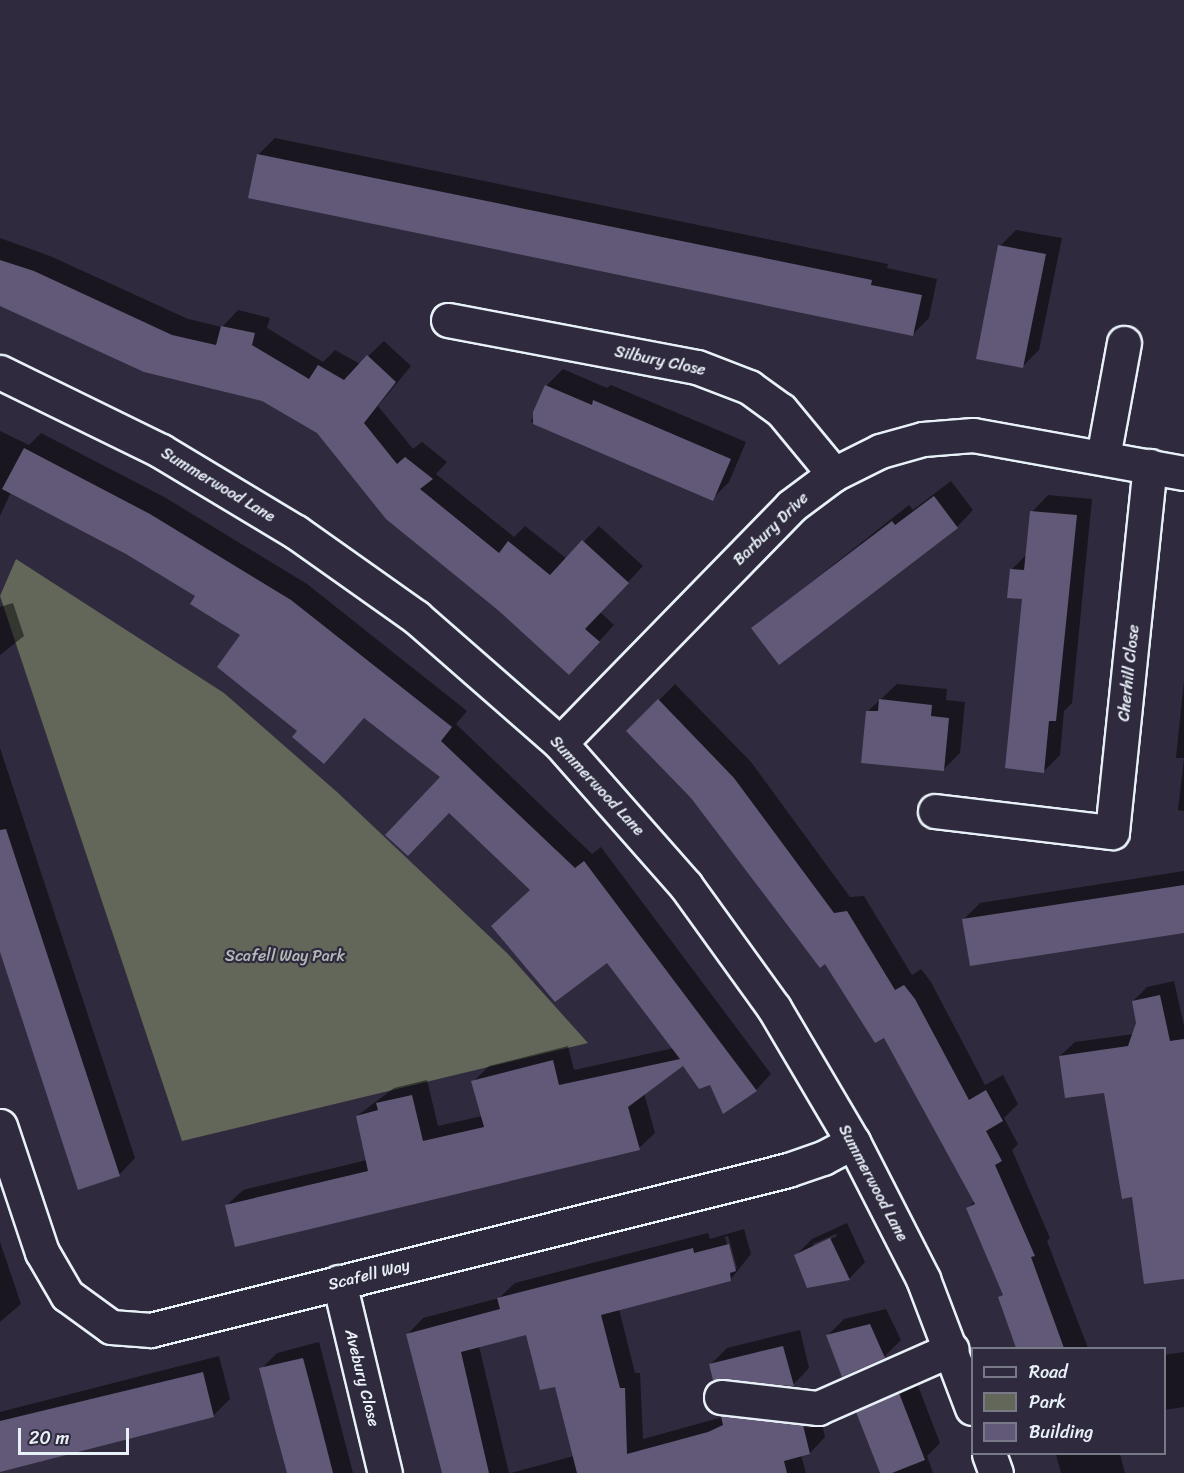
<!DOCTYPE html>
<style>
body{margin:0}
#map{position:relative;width:1184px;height:1473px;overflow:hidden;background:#2f2a3d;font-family:Sriracha,sans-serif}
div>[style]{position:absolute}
.green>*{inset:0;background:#636759}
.shadow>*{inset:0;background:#0007}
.building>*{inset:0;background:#615977}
.roads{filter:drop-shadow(2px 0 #e8f1f8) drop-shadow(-2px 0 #e8f1f8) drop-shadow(0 2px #e8f1f8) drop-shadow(0 -2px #e8f1f8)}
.minor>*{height:33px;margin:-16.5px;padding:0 16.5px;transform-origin:16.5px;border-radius:16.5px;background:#2f2a3d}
span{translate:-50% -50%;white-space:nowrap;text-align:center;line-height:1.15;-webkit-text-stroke:4.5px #2f2a3d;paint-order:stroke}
.street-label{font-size:16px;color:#e8f1f8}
.park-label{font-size:16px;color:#b3bab8}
.legend{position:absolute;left:971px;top:1347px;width:195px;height:108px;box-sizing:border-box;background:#2f2a3d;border:2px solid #797a88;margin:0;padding:8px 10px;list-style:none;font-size:18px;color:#e8f1f8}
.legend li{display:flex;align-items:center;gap:12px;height:30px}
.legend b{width:30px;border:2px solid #797a88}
.scale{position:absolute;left:18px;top:1428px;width:111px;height:27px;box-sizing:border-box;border:3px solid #e8f1f8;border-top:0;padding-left:8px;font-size:18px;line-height:21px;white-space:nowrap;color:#e8f1f8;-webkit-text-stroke:4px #2f2a3d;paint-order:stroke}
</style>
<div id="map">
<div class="green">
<i style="clip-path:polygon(16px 559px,224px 693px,337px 792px,508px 954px,588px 1043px,182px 1141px,0 596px)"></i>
</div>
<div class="shadow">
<i style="clip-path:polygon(275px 138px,888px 264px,887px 268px,937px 279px,929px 318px,913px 334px,258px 155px)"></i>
<i style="clip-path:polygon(1016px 230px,1062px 238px,1039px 350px,1023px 366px,1000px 246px)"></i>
<i style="clip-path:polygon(0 238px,50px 256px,188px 319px,222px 327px,238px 310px,270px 318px,267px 328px,323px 362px,335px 350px,360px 364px,384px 341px,411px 366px,378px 406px,413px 449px,422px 442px,447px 462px,436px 474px,514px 537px,525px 526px,567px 559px,599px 526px,643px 566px,600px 612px,614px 625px,585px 657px,318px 432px,263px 399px,0 305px)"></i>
<i style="clip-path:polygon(563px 369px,607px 388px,611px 385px,746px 442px,729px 482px,712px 499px,531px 422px,546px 386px)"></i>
<i style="clip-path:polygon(0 431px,29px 445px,41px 433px,166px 498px,307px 584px,467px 711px,456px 724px,592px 854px,601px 847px,771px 1074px,756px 1090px,711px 1083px,683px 1064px,644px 1093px,655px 1133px,639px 1148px,227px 1205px,243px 1190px,367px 1160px,357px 1116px,394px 1088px,427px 1080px,438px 1126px,482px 1116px,473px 1082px,489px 1066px,568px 1046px,574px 1070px,674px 1048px,607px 961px,531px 890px,442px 777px,365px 717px,324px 762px,299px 731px,242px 634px,197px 595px,127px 553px,11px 492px,0 516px)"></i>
<i style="clip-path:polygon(951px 481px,973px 510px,957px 527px,753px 628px,909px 505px,913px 510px)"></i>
<i style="clip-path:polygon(1048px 495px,1092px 499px,1072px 703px,1064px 711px,1060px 755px,1044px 771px,1024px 598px,1012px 569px,1028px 553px,1032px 512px)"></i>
<i style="clip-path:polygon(13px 603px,24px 636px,0 655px,0 607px)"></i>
<i style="clip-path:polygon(1184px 680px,1184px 811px,1178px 810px,1184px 758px,1176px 758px)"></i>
<i style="clip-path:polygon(675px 684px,751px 762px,850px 897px,864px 896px,912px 975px,921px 969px,931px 982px,985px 1085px,1003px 1075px,1018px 1104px,1004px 1118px,1018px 1144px,1012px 1150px,1050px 1238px,1047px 1241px,1088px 1348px,1018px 1348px,1000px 1297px,1004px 1293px,967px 1209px,975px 1201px,884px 1036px,692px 797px,629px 731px)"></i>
<i style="clip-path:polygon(897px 684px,947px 689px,946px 700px,965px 702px,960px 753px,944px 769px,868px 711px)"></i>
<i style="clip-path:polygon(0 748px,135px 1158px,119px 1175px,0 948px)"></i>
<i style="clip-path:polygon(1184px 871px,1184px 931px,964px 919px,980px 903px)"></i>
<i style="clip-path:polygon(1174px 981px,1184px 1026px,1184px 1081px,1105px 1092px,1060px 1056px,1075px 1042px,1134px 1034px,1137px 1023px,1133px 1001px,1147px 987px)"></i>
<i style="clip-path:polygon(evenodd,847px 1223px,865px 1262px,849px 1279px,796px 1255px,812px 1239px,847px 1223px,836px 1234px,837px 1236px,813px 1248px,813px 1244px,836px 1234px)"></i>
<i style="clip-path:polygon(evenodd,744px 1229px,751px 1254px,730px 1280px,619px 1309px,635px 1373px,640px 1373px,643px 1439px,723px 1417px,738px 1401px,819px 1410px,825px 1437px,810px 1453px,801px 1455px,806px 1473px,511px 1473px,574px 1456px,556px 1385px,527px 1333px,479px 1346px,509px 1473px,444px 1473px,408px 1334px,423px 1318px,499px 1298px,515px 1283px,708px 1233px,710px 1239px,744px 1229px,728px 1236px,737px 1268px,734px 1270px,725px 1237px,728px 1236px,744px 1229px,731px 1415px,811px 1425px,810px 1428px,728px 1418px,731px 1415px)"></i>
<i style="clip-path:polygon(0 1242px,21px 1304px,0 1322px)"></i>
<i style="clip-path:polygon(886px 1309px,901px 1340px,884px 1357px,827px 1336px,844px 1319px)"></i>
<i style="clip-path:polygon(800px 1330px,809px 1368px,793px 1385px,710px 1365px,727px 1348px)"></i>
<i style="clip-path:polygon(319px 1342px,353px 1473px,288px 1473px,261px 1369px,277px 1353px)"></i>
<i style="clip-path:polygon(1184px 1352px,1184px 1407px,1164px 1410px,1164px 1355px)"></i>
<i style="clip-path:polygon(219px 1356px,230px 1399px,213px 1416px,0 1471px,0 1412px)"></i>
<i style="clip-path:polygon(915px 1378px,940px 1443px,927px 1456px,933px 1473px,882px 1473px,858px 1412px,873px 1396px)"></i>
<i style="clip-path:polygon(1056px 1454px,1120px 1454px,1125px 1473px,1061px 1473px)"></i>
</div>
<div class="building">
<i style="clip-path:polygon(257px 154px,872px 280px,871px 285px,922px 295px,913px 336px,248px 198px)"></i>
<i style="clip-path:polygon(998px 245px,1046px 254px,1023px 368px,976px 359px)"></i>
<i style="clip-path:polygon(0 260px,34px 271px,172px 335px,216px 345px,221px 326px,255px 333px,252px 345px,309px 379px,318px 365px,344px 380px,367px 355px,396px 382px,364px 423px,397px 464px,405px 457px,433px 479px,420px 489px,499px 553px,508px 541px,550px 575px,582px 540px,629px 583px,585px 629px,600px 642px,569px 675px,499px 611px,386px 519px,317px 433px,262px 401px,144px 372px,0 306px)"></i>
<i style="clip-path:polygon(545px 385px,592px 405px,593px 400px,731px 459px,713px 501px,533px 424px,533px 412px)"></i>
<i style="clip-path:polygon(24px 448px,150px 514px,291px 600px,452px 727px,441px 741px,575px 868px,584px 861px,757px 1091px,723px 1114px,710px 1085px,699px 1089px,683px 1066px,628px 1107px,640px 1150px,235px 1247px,225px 1205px,368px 1171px,356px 1116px,378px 1110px,376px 1103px,412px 1095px,423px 1141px,484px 1127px,471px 1081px,553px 1060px,559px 1085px,680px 1059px,607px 963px,555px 1002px,491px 926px,530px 890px,449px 813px,408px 856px,385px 835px,440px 777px,364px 718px,324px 764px,292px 737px,297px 731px,217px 667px,240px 635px,190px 604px,195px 596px,126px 554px,2px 489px)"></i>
<i style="clip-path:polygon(934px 496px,958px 528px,779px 665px,751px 628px,892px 521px,895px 525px)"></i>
<i style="clip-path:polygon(1030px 511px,1077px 515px,1056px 721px,1049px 721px,1044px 773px,1005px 768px,1022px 599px,1007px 598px,1010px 569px,1024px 570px)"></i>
<i style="clip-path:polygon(658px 699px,734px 778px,834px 913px,847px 911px,895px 990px,904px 985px,915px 999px,969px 1100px,986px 1090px,1003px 1121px,986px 1131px,1002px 1161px,995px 1165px,1035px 1256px,1031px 1257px,1064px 1348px,1016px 1348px,998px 1297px,1003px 1295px,966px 1208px,975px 1204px,884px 1038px,875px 1043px,825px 964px,820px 968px,691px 798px,626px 731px)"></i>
<i style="clip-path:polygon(879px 699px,932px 705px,931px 716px,949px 718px,944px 771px,861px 763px,866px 711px,878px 711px)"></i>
<i style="clip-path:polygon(6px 829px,120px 1176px,78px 1190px,0 952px,0 830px)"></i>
<i style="clip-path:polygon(1184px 885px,1184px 933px,970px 966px,962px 919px)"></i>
<i style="clip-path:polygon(1160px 995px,1170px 1041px,1184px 1039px,1184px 1279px,1144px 1284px,1132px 1197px,1122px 1199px,1104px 1093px,1065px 1098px,1059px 1056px,1128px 1046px,1136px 1023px,1132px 1001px)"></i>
<i style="clip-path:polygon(830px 1238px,850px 1280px,807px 1288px,794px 1255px)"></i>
<i style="clip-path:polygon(729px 1244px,736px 1271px,730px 1273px,731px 1281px,601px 1315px,620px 1388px,625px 1388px,627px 1454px,708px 1432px,723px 1425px,721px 1416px,803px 1425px,810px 1454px,784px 1461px,787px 1473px,577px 1473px,555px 1387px,540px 1390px,526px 1335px,461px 1352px,489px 1473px,442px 1473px,406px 1334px,500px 1309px,497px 1298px,693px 1248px,694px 1253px)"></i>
<i style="clip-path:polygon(870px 1324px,885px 1358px,842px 1377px,826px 1335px)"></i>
<i style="clip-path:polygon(783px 1346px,794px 1386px,713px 1380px,709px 1364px)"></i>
<i style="clip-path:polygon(303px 1358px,320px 1422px,333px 1473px,287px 1473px,276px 1433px,259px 1368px)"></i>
<i style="clip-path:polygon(203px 1372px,214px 1417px,0 1472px,0 1421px)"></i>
<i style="clip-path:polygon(899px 1393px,925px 1460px,892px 1473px,880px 1473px,856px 1412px)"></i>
</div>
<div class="roads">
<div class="minor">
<i style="left:448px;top:320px;width:253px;rotate:10.7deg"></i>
<i style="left:697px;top:367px;width:56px;rotate:21deg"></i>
<i style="left:749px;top:387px;width:39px;rotate:36deg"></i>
<i style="left:781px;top:410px;width:83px;rotate:50.4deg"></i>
<i style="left:0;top:372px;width:179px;rotate:26.1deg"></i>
<i style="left:161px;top:451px;width:157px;rotate:31deg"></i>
<i style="left:296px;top:532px;width:147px;rotate:35.3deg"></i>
<i style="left:416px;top:617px;width:191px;rotate:41.2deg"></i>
<i style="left:560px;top:743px;width:191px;rotate:48.6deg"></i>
<i style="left:686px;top:886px;width:150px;rotate:54.2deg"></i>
<i style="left:774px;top:1008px;width:156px;rotate:59.5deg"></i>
<i style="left:853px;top:1142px;width:154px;rotate:62.9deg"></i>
<i style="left:923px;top:1279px;width:138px;rotate:69.2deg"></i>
<i style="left:1103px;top:457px;width:116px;rotate:-79.6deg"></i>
<i style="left:560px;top:743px;width:331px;rotate:-45.7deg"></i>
<i style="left:791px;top:506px;width:54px;rotate:-36.7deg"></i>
<i style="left:834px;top:474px;width:51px;rotate:-26.6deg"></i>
<i style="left:880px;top:451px;width:45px;rotate:-15.6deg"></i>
<i style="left:923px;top:439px;width:50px;rotate:-4.6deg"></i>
<i style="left:973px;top:435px;width:214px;rotate:10.2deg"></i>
<i style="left:935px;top:811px;width:178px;rotate:6.8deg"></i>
<i style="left:1112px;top:832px;width:368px;rotate:-84.1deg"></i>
<i style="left:0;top:1126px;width:133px;rotate:71.6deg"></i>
<i style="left:42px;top:1252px;width:50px;rotate:59.8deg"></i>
<i style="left:67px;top:1295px;width:54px;rotate:36deg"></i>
<i style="left:111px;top:1327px;width:40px;rotate:4.3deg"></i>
<i style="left:151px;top:1330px;width:657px;rotate:-14.1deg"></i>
<i style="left:788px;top:1170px;width:37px;rotate:-19deg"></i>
<i style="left:823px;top:1158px;width:34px;rotate:-28deg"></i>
<i style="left:339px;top:1282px;width:196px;rotate:76.5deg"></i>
<i style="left:721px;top:1397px;width:98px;rotate:6.5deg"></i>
<i style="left:818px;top:1408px;width:146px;rotate:-23.8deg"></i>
<i style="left:989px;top:1454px;width:20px;rotate:70deg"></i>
</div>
</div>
<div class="street-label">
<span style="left:660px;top:361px;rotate:12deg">Silbury Close</span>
<span style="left:218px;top:485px;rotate:31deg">Summerwood Lane</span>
<span style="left:771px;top:529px;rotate:-44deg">Barbury Drive</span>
<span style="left:1129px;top:673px;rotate:-84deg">Cherhill Close</span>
<span style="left:597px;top:786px;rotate:47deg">Summerwood Lane</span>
<span style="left:873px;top:1183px;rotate:62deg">Summerwood Lane</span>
<span style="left:369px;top:1275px;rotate:-14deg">Scafell Way</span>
<span style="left:362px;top:1378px;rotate:76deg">Avebury Close</span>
</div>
<div class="park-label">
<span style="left:285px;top:956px">Scafell Way Park</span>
</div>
<ul class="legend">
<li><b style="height:8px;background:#2f2a3d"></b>Road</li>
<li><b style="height:16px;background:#636759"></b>Park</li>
<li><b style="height:16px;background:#615977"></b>Building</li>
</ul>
<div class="scale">20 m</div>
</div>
